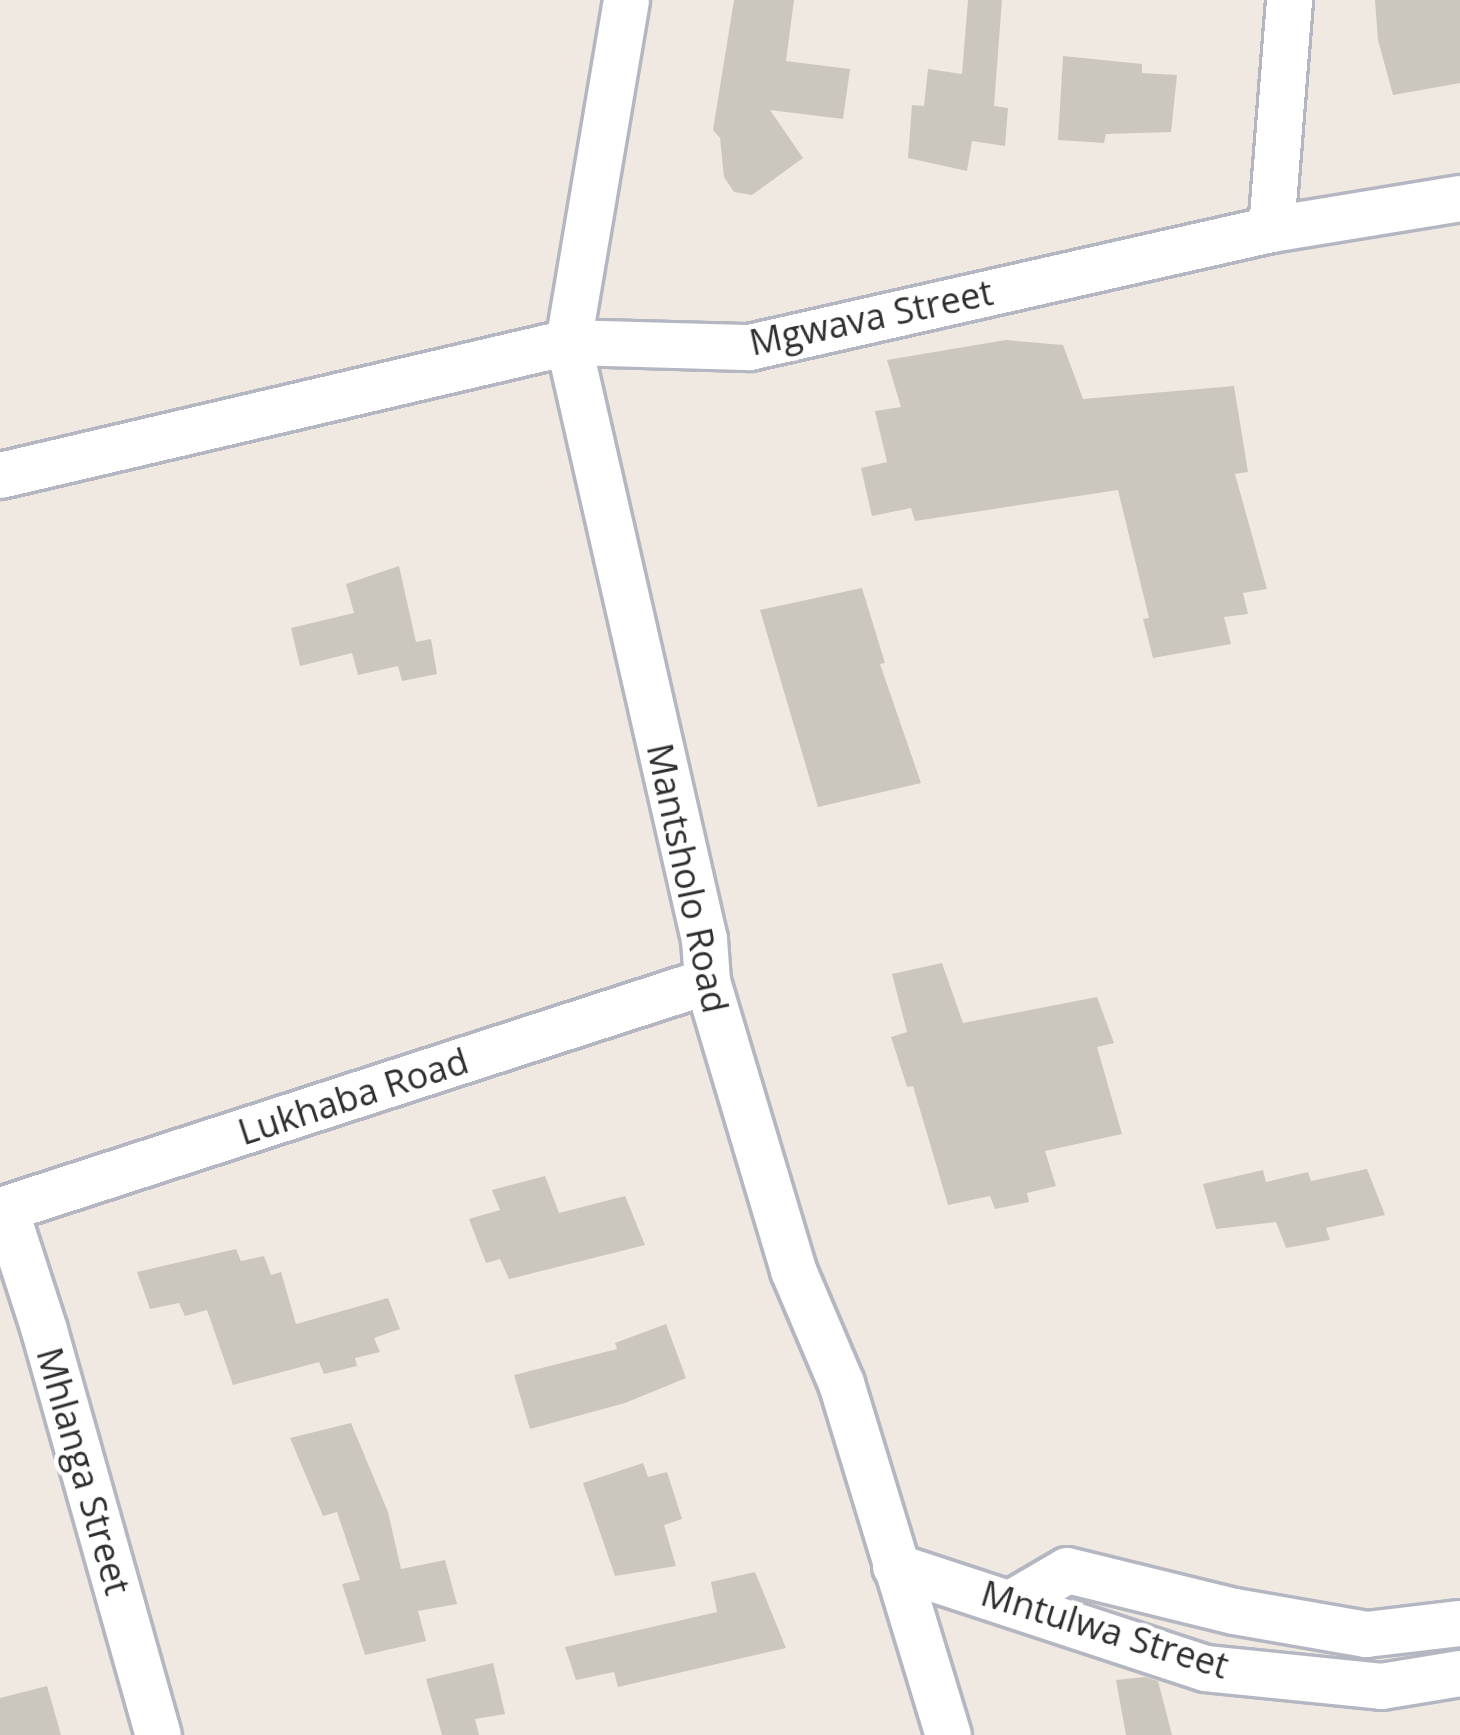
<!DOCTYPE html>
<style>
body{margin:0}
#map{position:relative;width:1460px;height:1735px;overflow:hidden;background:#efe9e1;font-family:"Open Sans",sans-serif}
div>[style]{position:absolute}
.building>*{inset:0;background:#cbc7bf}
.roads{filter:drop-shadow(3px 0 #b4b7c1) drop-shadow(-3px 0 #b4b7c1) drop-shadow(0 3px #b4b7c1) drop-shadow(0 -3px #b4b7c1)}
.minor>*{height:45px;margin:-22.5px;padding:0 22.5px;transform-origin:22.5px;border-radius:22.5px;background:#fff}
span{translate:-50% -50%;white-space:nowrap;text-align:center;line-height:1.15;-webkit-text-stroke:9px #fff;paint-order:stroke}
.street-label{font-size:36px;color:#2e2e2e}
</style>
<div id="map">
<div class="building">
<i style="clip-path:polygon(734px 0,794px 0,786px 61px,850px 69px,843px 119px,770px 110px,803px 158px,752px 195px,734px 192px,724px 177px,720px 138px,713px 130px)"></i>
<i style="clip-path:polygon(968px 0,1002px 0,994px 106px,1008px 108px,1005px 146px,972px 141px,967px 171px,908px 158px,912px 105px,924px 106px,928px 69px,962px 74px)"></i>
<i style="clip-path:polygon(1375px 0,1460px 0,1460px 83px,1393px 95px,1378px 40px)"></i>
<i style="clip-path:polygon(1063px 56px,1142px 64px,1142px 73px,1177px 75px,1171px 132px,1106px 134px,1104px 143px,1058px 140px)"></i>
<i style="clip-path:polygon(1006px 340px,1063px 345px,1083px 399px,1234px 386px,1248px 472px,1235px 474px,1267px 589px,1243px 593px,1248px 614px,1224px 617px,1231px 644px,1153px 658px,1143px 619px,1149px 618px,1118px 490px,915px 521px,911px 508px,872px 516px,861px 468px,887px 462px,875px 411px,901px 407px,887px 360px)"></i>
<i style="clip-path:polygon(399px 566px,416px 642px,431px 639px,437px 674px,402px 681px,398px 666px,358px 675px,352px 653px,300px 666px,291px 628px,354px 613px,346px 584px)"></i>
<i style="clip-path:polygon(862px 588px,885px 663px,880px 664px,921px 783px,818px 807px,760px 610px)"></i>
<i style="clip-path:polygon(942px 963px,963px 1023px,1097px 997px,1114px 1043px,1097px 1047px,1122px 1134px,1045px 1151px,1056px 1186px,1027px 1193px,1029px 1202px,995px 1209px,990px 1196px,948px 1205px,913px 1086px,907px 1087px,891px 1037px,907px 1032px,892px 974px)"></i>
<i style="clip-path:polygon(1367px 1169px,1385px 1215px,1326px 1228px,1330px 1240px,1286px 1248px,1276px 1222px,1216px 1229px,1203px 1184px,1263px 1170px,1266px 1182px,1308px 1172px,1311px 1181px)"></i>
<i style="clip-path:polygon(545px 1176px,559px 1213px,625px 1196px,645px 1245px,509px 1279px,500px 1259px,486px 1263px,469px 1219px,500px 1210px,492px 1190px)"></i>
<i style="clip-path:polygon(236px 1249px,241px 1261px,264px 1256px,271px 1275px,281px 1272px,296px 1324px,388px 1298px,400px 1329px,374px 1338px,380px 1352px,355px 1358px,357px 1366px,324px 1374px,319px 1362px,233px 1385px,207px 1310px,185px 1316px,179px 1303px,150px 1309px,137px 1272px)"></i>
<i style="clip-path:polygon(666px 1324px,686px 1378px,625px 1403px,530px 1429px,514px 1375px,617px 1349px,615px 1343px)"></i>
<i style="clip-path:polygon(351px 1423px,388px 1512px,401px 1569px,445px 1560px,457px 1604px,418px 1611px,426px 1641px,365px 1655px,342px 1584px,360px 1580px,337px 1512px,323px 1516px,290px 1438px)"></i>
<i style="clip-path:polygon(643px 1463px,648px 1477px,667px 1472px,682px 1519px,664px 1525px,676px 1566px,615px 1576px,583px 1483px)"></i>
<i style="clip-path:polygon(755px 1572px,786px 1648px,618px 1687px,614px 1672px,576px 1680px,565px 1647px,717px 1612px,711px 1582px)"></i>
<i style="clip-path:polygon(493px 1663px,505px 1714px,475px 1719px,479px 1735px,442px 1735px,426px 1679px)"></i>
<i style="clip-path:polygon(1145px 1677px,1158px 1681px,1172px 1735px,1126px 1735px,1116px 1680px)"></i>
<i style="clip-path:polygon(47px 1686px,61px 1735px,0 1735px,0 1698px)"></i>
</div>
<div class="roads">
<div class="minor">
<i style="left:626px;top:0;width:347px;rotate:99.6deg"></i>
<i style="left:568px;top:342px;width:612px;rotate:77.17deg"></i>
<i style="left:704px;top:939px;width:42px;rotate:85.9deg"></i>
<i style="left:707px;top:981px;width:302px;rotate:73.4deg"></i>
<i style="left:793px;top:1270px;width:123px;rotate:67deg"></i>
<i style="left:841px;top:1383px;width:368px;rotate:73.1deg"></i>
<i style="left:1271px;top:229px;width:230px;rotate:-85.5deg"></i>
<i style="left:0;top:475px;width:583px;rotate:-13.18deg"></i>
<i style="left:568px;top:342px;width:181px;rotate:1.6deg"></i>
<i style="left:749px;top:347px;width:535px;rotate:-12.74deg"></i>
<i style="left:1271px;top:229px;width:192px;rotate:-9.3deg"></i>
<i style="left:5px;top:1209px;width:127px;rotate:72.1deg"></i>
<i style="left:44px;top:1330px;width:421px;rotate:74.3deg"></i>
<i style="left:0;top:1210px;width:743px;rotate:-17.95deg"></i>
<i style="left:895px;top:1566px;width:326px;rotate:18.2deg"></i>
<i style="left:1205px;top:1668px;width:177px;rotate:5.8deg"></i>
<i style="left:1381px;top:1686px;width:80px;rotate:-9.3deg"></i>
<i style="left:1014px;top:1601px;width:61px;rotate:-30.3deg"></i>
<i style="left:1067px;top:1570px;width:172px;rotate:13.8deg"></i>
<i style="left:1234px;top:1611px;width:134px;rotate:9.9deg"></i>
<i style="left:1366px;top:1634px;width:95px;rotate:-6.7deg"></i>
</div>
</div>
<div class="street-label">
<span style="left:871px;top:317px;rotate:-12deg">Mgwava Street</span>
<span style="left:688px;top:878px;rotate:78deg">Mantsholo Road</span>
<span style="left:353px;top:1096px;rotate:-18deg">Lukhaba Road</span>
<span style="left:84px;top:1471px;rotate:74deg">Mhlanga Street</span>
<span style="left:1105px;top:1629px;rotate:17deg">Mntulwa Street</span>
</div>
</div>
